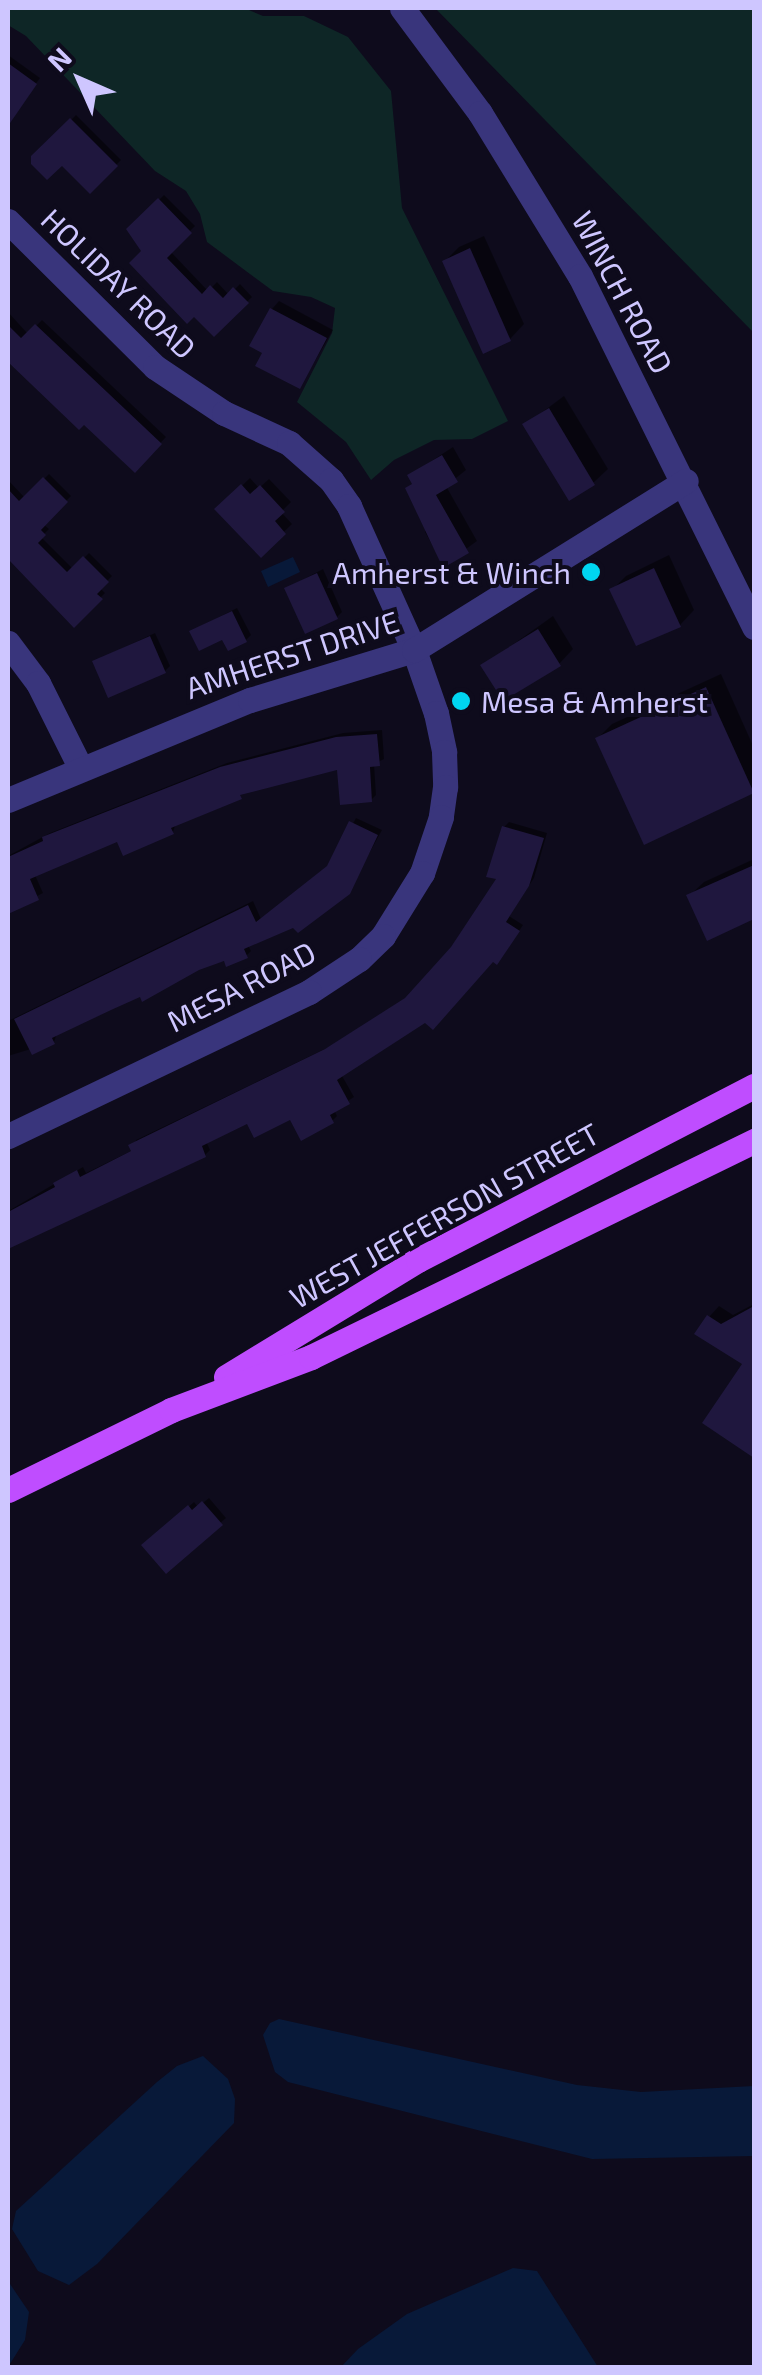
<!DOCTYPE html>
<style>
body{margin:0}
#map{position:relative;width:762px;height:2375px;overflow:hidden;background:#0e0b1c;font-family:"Exo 2",sans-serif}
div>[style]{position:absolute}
.green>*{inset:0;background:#0e2626}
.water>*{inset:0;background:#081939}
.shadow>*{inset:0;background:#0007}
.building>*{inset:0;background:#1f173e}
.minor>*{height:25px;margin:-12.5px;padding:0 12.5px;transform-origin:12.5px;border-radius:12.5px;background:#39357c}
.primary>*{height:25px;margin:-12.5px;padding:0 12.5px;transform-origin:12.5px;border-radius:12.5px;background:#bf4dff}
.dots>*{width:28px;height:28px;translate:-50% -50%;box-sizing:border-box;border:5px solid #0e0b1c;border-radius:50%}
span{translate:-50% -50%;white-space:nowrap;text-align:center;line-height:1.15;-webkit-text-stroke:8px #0e0b1c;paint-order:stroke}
.street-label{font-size:30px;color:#cec6ff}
.poi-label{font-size:30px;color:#cec6ff}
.right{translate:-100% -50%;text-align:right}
.left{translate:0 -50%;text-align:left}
.frame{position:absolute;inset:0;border:10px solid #cec6ff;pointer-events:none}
.north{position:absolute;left:30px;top:30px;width:100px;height:100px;-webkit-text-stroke:8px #0e0b1c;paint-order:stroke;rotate:315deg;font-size:28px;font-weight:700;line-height:40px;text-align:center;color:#cec6ff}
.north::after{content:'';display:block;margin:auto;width:35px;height:45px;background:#cec6ff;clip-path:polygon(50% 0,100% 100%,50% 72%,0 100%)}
</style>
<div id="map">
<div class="green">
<i style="clip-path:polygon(8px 8px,244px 8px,263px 16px,304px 16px,348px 37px,391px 91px,402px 208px,508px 421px,472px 439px,434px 440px,394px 460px,371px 480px,346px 442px,297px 402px,332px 333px,335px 308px,311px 297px,273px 291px,207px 242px,200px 214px,186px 191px,155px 171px,26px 36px,8px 25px)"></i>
<i style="clip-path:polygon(435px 8px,754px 8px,754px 333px)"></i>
</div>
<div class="water">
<i style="clip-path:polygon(293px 557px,300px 572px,268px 587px,261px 571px)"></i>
<i style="clip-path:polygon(279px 2019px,577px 2085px,641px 2092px,754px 2086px,754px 2156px,592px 2159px,288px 2082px,275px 2072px,263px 2035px,270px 2023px)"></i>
<i style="clip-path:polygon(203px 2056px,228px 2079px,235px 2099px,234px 2123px,97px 2264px,69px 2285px,38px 2271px,12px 2229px,16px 2211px,157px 2082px,177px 2066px)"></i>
<i style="clip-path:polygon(513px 2268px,537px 2271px,598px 2367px,341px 2367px,358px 2349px,407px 2314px)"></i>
<i style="clip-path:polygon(8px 2281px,29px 2312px,25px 2340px,8px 2367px)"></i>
</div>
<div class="shadow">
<i style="clip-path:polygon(8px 55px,40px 78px,8px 122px)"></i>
<i style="clip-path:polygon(76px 115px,121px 160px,90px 191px,62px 162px,34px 158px)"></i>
<i style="clip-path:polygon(164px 195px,195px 226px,170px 251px,208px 291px,217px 282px,229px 295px,240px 284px,252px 297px,214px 333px,129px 230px)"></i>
<i style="clip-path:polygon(484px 236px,524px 324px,510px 339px,445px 261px,459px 247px)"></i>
<i style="clip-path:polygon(279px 301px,333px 330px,300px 386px,265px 352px,272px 309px)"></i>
<i style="clip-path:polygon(8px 312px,28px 334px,42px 320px,166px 437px,135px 470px,84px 422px,79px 426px,8px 358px)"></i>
<i style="clip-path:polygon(564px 396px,608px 469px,593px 483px,525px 425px)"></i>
<i style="clip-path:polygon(453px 447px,466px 470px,446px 486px,477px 541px,444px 565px,425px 532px,427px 522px,410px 475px)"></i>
<i style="clip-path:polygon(49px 474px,71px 496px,43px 524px,49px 529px,41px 537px,73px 569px,89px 553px,112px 576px,100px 588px,105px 593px,74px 624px,12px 560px,8px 563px,8px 480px,25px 498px)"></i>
<i style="clip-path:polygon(250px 478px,259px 488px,269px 479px,291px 502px,281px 512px,292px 524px,261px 554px,218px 509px)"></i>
<i style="clip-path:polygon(669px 555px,694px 610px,680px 625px,637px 643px,612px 590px,626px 576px)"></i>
<i style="clip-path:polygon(323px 569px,342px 612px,337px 617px,287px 588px)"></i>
<i style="clip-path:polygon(237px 608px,251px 635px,246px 640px,192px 631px)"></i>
<i style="clip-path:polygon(553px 616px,573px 649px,559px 664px,484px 665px)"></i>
<i style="clip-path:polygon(155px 633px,170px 666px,165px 671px,95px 661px)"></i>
<i style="clip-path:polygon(721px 674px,754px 748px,754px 790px,645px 841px,598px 738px,612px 724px)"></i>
<i style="clip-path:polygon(382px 730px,384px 759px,374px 764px,376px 795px,371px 800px,340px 767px,246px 791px,176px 823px,173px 832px,119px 839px,35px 875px,43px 893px,8px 911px,8px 856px,50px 833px,227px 763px,343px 733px)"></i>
<i style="clip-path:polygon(356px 818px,382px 830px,348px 892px,294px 924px,248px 945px,251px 951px,246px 956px,198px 967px,57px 1033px,54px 1042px,8px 1056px,8px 1021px,253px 901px,261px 919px,330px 865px)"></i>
<i style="clip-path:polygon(509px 822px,547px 833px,534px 878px,509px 916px,523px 925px,502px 957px,493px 959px,425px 1020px,341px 1074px,354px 1097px,334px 1110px,337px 1116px,332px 1121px,291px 1116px,248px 1120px,206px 1141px,210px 1150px,205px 1155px,8px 1244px,8px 1206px,10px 1210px,83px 1167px,86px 1173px,133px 1150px,136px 1140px,333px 1045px,412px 994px,453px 948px,500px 878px,504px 827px)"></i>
<i style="clip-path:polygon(754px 859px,754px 916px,708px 937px,689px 896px,704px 882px)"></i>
<i style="clip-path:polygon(754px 1304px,754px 1455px,706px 1422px,745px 1363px,709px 1317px,719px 1306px,733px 1315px)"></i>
<i style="clip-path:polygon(209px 1498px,226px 1518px,166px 1570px,145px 1545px,194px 1502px,198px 1507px)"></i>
</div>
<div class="building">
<i style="clip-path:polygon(8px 63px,37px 84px,8px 126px)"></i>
<i style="clip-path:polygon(70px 118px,118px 166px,90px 194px,62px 166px,47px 180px,31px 164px,31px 156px)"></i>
<i style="clip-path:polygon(158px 198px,192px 233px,167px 258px,202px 294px,210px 285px,223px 298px,233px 287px,249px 303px,214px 337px,194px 317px,187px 324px,129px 263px,141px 251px,126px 229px)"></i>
<i style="clip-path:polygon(470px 248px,511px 341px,483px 354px,442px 261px)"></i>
<i style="clip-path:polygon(270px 308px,327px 338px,300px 389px,255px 366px,262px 353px,249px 346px)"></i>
<i style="clip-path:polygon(35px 324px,162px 444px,135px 473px,84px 425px,79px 430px,8px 362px,8px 325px,21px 338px)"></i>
<i style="clip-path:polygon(549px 408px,595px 485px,569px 501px,522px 424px)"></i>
<i style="clip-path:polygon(442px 455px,458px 482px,436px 495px,469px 553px,443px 568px,405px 488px,412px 484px,407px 475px)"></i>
<i style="clip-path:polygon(43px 477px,68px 502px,41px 530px,46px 535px,38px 543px,67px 572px,83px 556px,109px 582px,97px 594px,103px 599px,74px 628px,8px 559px,8px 489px,19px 501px)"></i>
<i style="clip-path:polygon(241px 484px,250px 494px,260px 485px,285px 512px,275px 521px,286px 534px,261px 558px,214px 509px)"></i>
<i style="clip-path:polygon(654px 568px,681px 627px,636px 646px,609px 589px)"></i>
<i style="clip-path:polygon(317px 573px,338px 619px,305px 634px,284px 588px)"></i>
<i style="clip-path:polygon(232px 611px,247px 642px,228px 651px,222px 640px,199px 651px,189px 631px)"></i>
<i style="clip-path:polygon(538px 629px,561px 666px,503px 701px,480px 665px)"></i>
<i style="clip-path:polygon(150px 636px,166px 673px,108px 698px,92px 661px)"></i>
<i style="clip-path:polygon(706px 687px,754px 793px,644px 845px,595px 738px)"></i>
<i style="clip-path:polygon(377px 734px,380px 766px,370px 767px,372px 802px,340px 805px,337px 770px,240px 795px,242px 799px,171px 828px,174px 834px,123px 856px,117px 842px,30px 879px,39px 900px,8px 914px,8px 857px,43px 841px,42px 837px,220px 767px,336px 737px)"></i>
<i style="clip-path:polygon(349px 821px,378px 835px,350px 894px,298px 933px,293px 928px,244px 949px,248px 958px,226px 967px,224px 961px,199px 970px,142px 1002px,140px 997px,111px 1010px,52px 1038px,55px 1044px,32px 1055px,14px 1019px,248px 905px,256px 922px,327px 866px)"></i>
<i style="clip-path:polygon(502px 826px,544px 838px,529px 886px,506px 922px,520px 931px,497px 965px,493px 962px,433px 1030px,425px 1023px,337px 1080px,350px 1104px,330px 1115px,334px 1123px,301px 1141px,290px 1120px,254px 1138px,247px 1124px,202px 1146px,206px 1157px,8px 1249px,8px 1212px,55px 1187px,53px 1183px,77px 1170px,80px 1177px,131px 1151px,128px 1145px,325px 1049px,405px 998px,451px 947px,496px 879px,486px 877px)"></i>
<i style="clip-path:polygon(754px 865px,754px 919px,707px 941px,686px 895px)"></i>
<i style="clip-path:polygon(754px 1306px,754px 1458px,702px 1423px,742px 1364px,694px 1334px,707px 1315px,721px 1324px)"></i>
<i style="clip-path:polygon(202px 1501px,223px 1525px,166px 1574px,141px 1545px,188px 1505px,192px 1510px)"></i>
</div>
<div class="minor">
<i style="left:402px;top:8px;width:131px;rotate:53.4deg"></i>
<i style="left:480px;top:113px;width:191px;rotate:58.5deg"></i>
<i style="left:580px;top:276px;width:392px;rotate:63.6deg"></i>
<i style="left:8px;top:221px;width:207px;rotate:44.8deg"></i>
<i style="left:155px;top:367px;width:83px;rotate:33.7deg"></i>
<i style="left:224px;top:413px;width:72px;rotate:24.8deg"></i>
<i style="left:289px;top:443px;width:56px;rotate:41.4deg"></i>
<i style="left:331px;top:480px;width:32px;rotate:55deg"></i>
<i style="left:349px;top:506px;width:158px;rotate:65.7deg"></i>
<i style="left:414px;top:650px;width:67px;rotate:70.8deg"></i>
<i style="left:436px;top:713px;width:40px;rotate:78deg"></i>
<i style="left:444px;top:752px;width:35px;rotate:88deg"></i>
<i style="left:445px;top:787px;width:30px;rotate:98deg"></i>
<i style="left:441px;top:817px;width:59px;rotate:108.7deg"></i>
<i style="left:422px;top:873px;width:74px;rotate:121.8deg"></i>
<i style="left:383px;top:936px;width:33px;rotate:136deg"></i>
<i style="left:359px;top:959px;width:60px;rotate:146.6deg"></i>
<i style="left:309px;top:992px;width:334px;rotate:154.4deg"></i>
<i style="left:8px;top:643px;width:50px;rotate:53.1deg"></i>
<i style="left:38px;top:683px;width:96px;rotate:63.4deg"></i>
<i style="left:8px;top:800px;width:262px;rotate:-22.5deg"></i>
<i style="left:250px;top:700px;width:171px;rotate:-17deg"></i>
<i style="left:414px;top:650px;width:320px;rotate:-31.9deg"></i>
</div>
<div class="primary">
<i style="left:226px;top:1377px;width:225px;rotate:-31.4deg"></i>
<i style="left:418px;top:1260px;width:378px;rotate:-27.4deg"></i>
<i style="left:8px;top:1490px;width:182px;rotate:-26.1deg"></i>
<i style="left:171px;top:1410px;width:150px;rotate:-20.7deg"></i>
<i style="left:311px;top:1357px;width:493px;rotate:-26deg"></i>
</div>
<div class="dots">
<i style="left:591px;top:572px;background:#00d5f1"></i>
<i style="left:461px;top:701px;background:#00d5f1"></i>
</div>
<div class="street-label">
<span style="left:119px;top:283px;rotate:44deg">HOLIDAY ROAD</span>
<span style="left:623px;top:292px;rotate:62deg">WINCH ROAD</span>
<span style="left:292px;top:654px;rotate:-18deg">AMHERST DRIVE</span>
<span style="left:241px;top:986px;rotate:-27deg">MESA ROAD</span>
<span style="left:444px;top:1215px;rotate:-29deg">WEST JEFFERSON STREET</span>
</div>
<div class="poi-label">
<span class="right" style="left:571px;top:572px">Amherst &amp; Winch</span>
<span class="left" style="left:481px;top:701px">Mesa &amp; Amherst</span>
</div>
<div class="frame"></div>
<div class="north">N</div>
</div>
